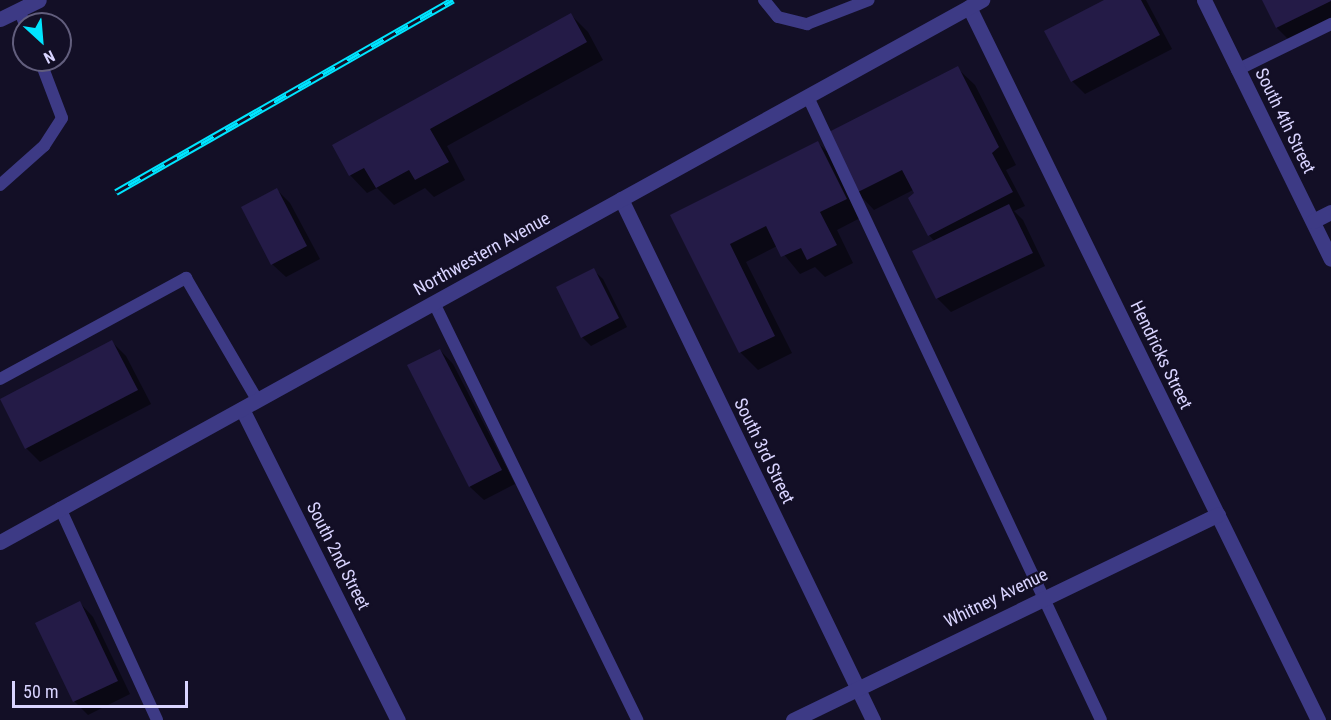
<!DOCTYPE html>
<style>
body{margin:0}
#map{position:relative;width:1331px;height:720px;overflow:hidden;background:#130f26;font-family:"Roboto Condensed",sans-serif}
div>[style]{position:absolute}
.shadow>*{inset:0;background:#0007}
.building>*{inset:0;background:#241b47}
.lane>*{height:12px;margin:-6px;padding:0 6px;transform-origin:6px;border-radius:6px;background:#3d3a85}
.street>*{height:15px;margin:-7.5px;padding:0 7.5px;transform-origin:7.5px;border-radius:7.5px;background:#3d3a85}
.rail>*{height:7px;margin-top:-3.5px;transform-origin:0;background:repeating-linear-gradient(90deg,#130f26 0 14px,#00e5ff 0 28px);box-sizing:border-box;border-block:2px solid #00e5ff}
span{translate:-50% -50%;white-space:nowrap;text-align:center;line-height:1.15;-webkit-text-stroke:4.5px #130f26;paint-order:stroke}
.street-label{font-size:18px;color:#d9d4ff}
.north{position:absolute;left:12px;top:12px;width:60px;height:60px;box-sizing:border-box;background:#130f26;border:2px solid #625e7d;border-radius:50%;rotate:154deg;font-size:16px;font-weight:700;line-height:24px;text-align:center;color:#d9d4ff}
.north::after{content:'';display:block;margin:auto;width:21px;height:27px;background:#00e5ff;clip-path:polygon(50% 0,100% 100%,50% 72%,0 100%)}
.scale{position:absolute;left:12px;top:681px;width:176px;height:27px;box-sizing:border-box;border:3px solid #d9d4ff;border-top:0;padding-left:8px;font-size:18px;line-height:21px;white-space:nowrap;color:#d9d4ff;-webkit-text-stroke:4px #130f26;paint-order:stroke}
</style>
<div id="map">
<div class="shadow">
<i style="clip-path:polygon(1107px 0,1146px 0,1172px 49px,1085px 94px,1072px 81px)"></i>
<i style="clip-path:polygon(1263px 0,1331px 0,1331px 21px,1290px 41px,1277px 28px)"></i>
<i style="clip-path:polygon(571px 15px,588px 32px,603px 60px,447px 146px,465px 180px,434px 197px,425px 188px,394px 205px,377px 188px,367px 193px,350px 175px)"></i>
<i style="clip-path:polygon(957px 68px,975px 85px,1016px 165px,1006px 170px,1025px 206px,1014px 211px,1023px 220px,1045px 266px,951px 312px,937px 298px,914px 251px,935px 242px,929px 235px,917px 194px,913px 190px,874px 210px,857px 192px)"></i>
<i style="clip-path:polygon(818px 143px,836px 160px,864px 216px,837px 230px,853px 263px,825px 277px,815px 267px,800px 274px,777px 246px,746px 262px,792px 353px,758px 370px,741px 353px,672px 216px)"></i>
<i style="clip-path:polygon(277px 190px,290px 203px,320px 259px,286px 277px,272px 264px)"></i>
<i style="clip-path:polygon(593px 270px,603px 279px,627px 327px,591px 346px,582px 337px)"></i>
<i style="clip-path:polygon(112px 342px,126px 356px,151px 404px,40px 462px,26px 448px,1px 400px)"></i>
<i style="clip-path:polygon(440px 350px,453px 364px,515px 484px,484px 500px,470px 487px,409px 366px)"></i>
<i style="clip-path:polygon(80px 603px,93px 617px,130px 694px,88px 715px,74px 701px)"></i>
</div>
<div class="building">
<i style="clip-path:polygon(1104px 0,1141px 0,1160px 35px,1071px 82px,1044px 31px)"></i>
<i style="clip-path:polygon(1262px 0,1331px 0,1331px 1px,1276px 28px)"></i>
<i style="clip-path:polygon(571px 13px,587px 42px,430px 129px,449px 162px,415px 180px,409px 170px,376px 188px,364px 168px,349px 176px,332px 145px)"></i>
<i style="clip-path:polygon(958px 66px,999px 147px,992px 153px,1013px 192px,928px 236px,908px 198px,914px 193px,902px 170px,856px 193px,825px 134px)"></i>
<i style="clip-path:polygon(818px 141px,847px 199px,820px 212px,837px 245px,807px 260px,801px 248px,781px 257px,766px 226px,730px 244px,775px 336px,739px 353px,670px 215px)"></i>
<i style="clip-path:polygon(277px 188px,307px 246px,271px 265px,241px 207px)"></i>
<i style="clip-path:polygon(1009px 204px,1033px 253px,936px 299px,912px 251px)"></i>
<i style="clip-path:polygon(594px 268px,619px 318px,581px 338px,556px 287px)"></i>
<i style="clip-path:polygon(112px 340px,138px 390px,25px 449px,0 399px)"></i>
<i style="clip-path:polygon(440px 349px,502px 470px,469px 487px,407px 365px)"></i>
<i style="clip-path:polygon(80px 601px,118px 681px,73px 702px,35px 623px)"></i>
</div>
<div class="lane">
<i style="left:764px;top:0;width:22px;rotate:51deg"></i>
<i style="left:778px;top:17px;width:30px;rotate:14deg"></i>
<i style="left:807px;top:24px;width:66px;rotate:-21.2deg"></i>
<i style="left:19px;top:10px;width:15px;rotate:67deg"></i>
<i style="left:1237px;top:70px;width:105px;rotate:-26.1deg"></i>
<i style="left:808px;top:97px;width:688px;rotate:64.81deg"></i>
<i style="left:0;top:185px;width:59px;rotate:-41.6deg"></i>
<i style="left:44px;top:146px;width:33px;rotate:-57deg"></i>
<i style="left:62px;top:118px;width:62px;rotate:-110.8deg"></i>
<i style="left:434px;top:303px;width:464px;rotate:64deg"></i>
<i style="left:0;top:379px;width:212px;rotate:-28.5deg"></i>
<i style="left:186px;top:278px;width:143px;rotate:59.7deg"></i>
<i style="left:60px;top:508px;width:233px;rotate:65.4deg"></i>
</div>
<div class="street">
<i style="left:1204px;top:0;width:288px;rotate:63.9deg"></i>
<i style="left:969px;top:7px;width:794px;rotate:63.92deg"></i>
<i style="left:0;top:19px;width:43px;rotate:-26deg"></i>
<i style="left:621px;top:199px;width:579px;rotate:64.19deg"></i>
<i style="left:1313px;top:221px;width:20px;rotate:-27deg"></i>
<i style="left:242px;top:409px;width:348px;rotate:63.4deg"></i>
<i style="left:0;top:542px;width:1122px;rotate:-28.9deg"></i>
<i style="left:793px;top:720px;width:472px;rotate:-25.8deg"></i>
</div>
<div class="rail">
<i style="left:116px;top:192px;width:388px;rotate:-29.7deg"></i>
</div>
<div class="street-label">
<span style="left:1285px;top:121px;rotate:64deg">South 4th Street</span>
<span style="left:482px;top:254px;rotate:-29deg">Northwestern Avenue</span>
<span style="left:1161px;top:355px;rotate:64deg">Hendricks Street</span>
<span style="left:764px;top:451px;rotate:64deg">South 3rd Street</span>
<span style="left:338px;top:556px;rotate:63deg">South 2nd Street</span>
<span style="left:996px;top:598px;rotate:-26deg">Whitney Avenue</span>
</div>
<div class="north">N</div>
<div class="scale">50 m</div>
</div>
